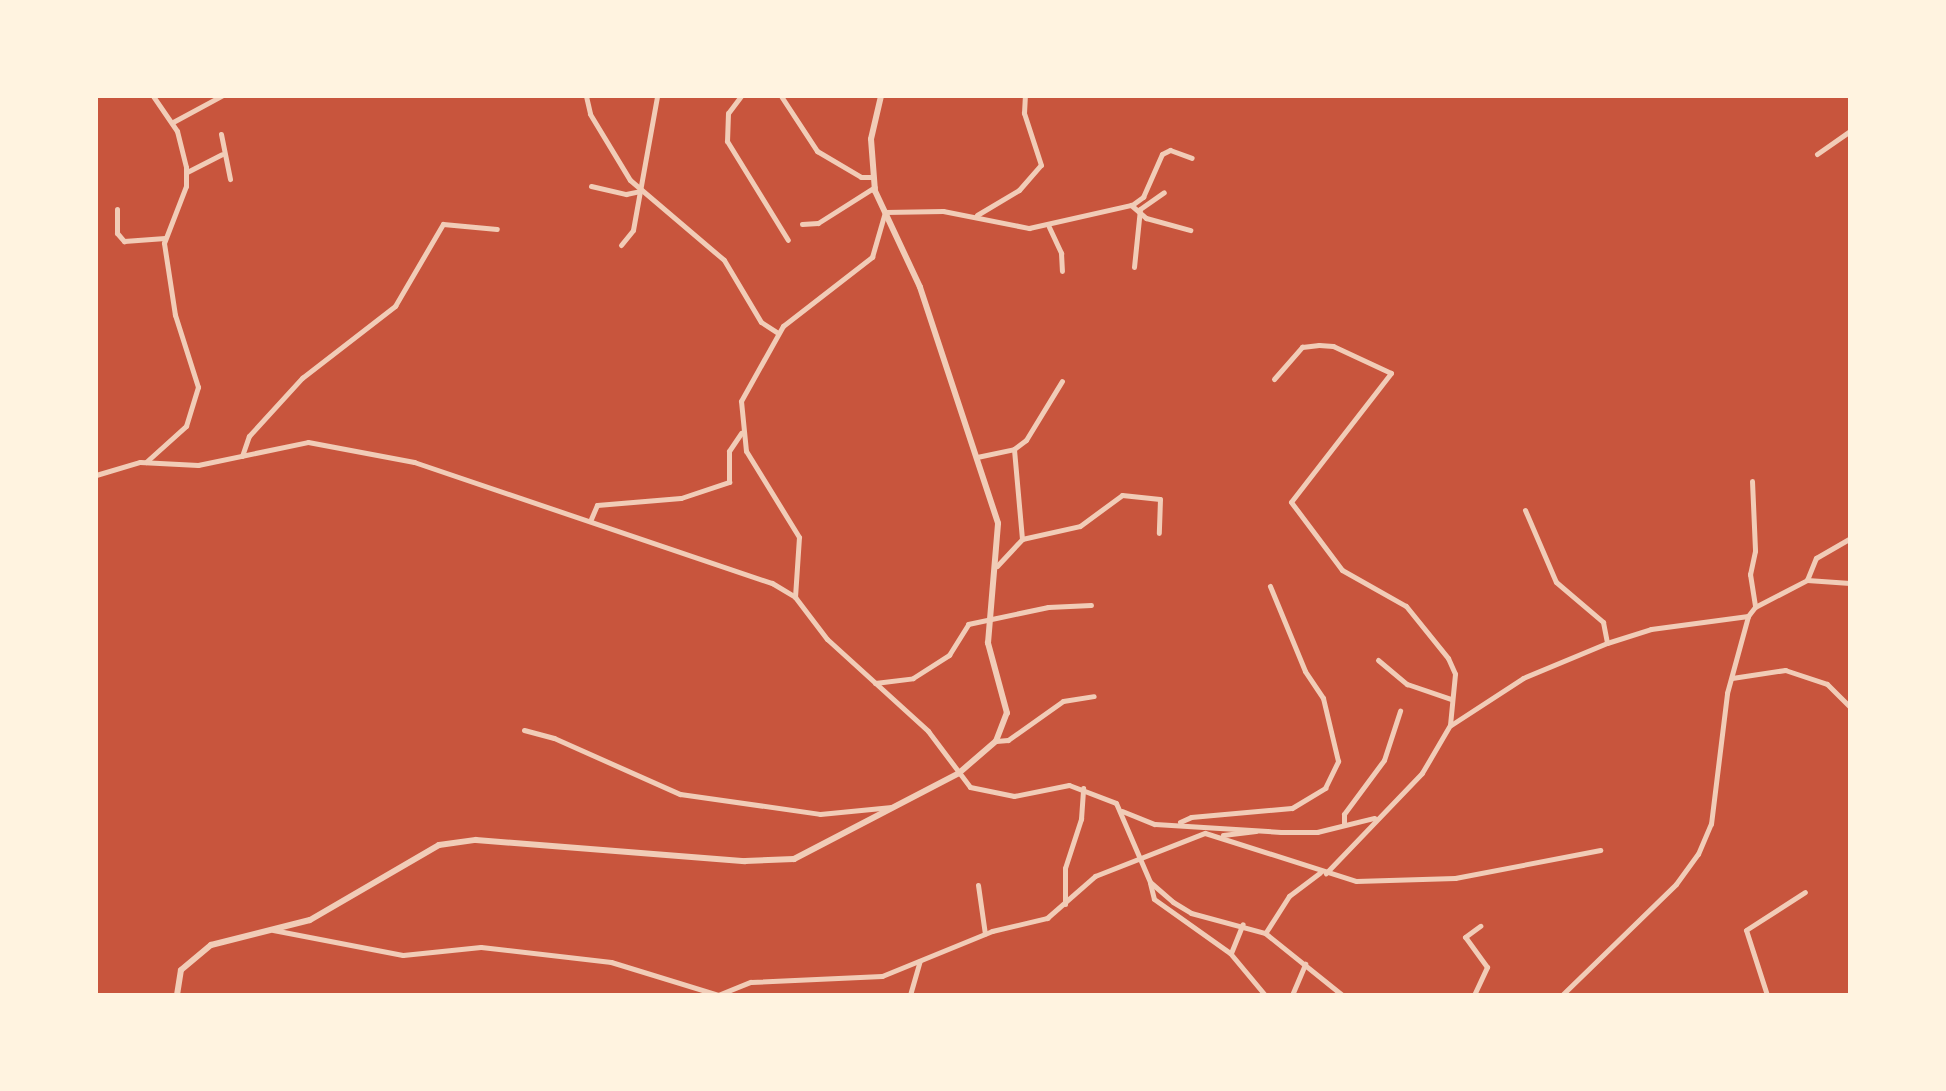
<!DOCTYPE html>
<style>
body{margin:0}
#map{position:relative;width:1946px;height:1091px;overflow:hidden;background:#c8553d;font-family:"Crimson Pro",serif}
div>[style]{position:absolute}
.minor>*{height:5px;margin:-2.5px;padding:0 2.5px;transform-origin:2.5px;border-radius:2.5px;background:#f1ccb7}
.tertiary>*{height:6px;margin:-3px;padding:0 3px;transform-origin:3px;border-radius:3px;background:#f1ccb7}
span{translate:-50% -50%;white-space:nowrap;text-align:center;line-height:1.15;-webkit-text-stroke:6px #fff3e0;paint-order:stroke}
.frame{position:absolute;inset:0;border:98px solid #fff3e0;pointer-events:none}
</style>
<div id="map">
<div class="minor">
<i style="left:586px;top:96px;width:18px;rotate:77deg"></i>
<i style="left:590px;top:114px;width:77px;rotate:58.8deg"></i>
<i style="left:630px;top:180px;width:123px;rotate:40.4deg"></i>
<i style="left:724px;top:260px;width:72px;rotate:59.2deg"></i>
<i style="left:761px;top:322px;width:20px;rotate:33deg"></i>
<i style="left:741px;top:96px;width:21px;rotate:127deg"></i>
<i style="left:728px;top:113px;width:28px;rotate:92deg"></i>
<i style="left:727px;top:141px;width:116px;rotate:58.4deg"></i>
<i style="left:781px;top:96px;width:66px;rotate:56.8deg"></i>
<i style="left:817px;top:151px;width:51px;rotate:30.6deg"></i>
<i style="left:861px;top:177px;width:11px"></i>
<i style="left:173px;top:122px;width:55px;rotate:-28.4deg"></i>
<i style="left:221px;top:134px;width:46px;rotate:78.7deg"></i>
<i style="left:1817px;top:154px;width:40px;rotate:-34.9deg"></i>
<i style="left:187px;top:172px;width:39px;rotate:-27deg"></i>
<i style="left:591px;top:186px;width:36px;rotate:13deg"></i>
<i style="left:626px;top:194px;width:14px;rotate:-12deg"></i>
<i style="left:1132px;top:205px;width:14px;rotate:-36deg"></i>
<i style="left:1143px;top:197px;width:47px;rotate:-66.2deg"></i>
<i style="left:1162px;top:154px;width:9px;rotate:-27deg"></i>
<i style="left:1170px;top:150px;width:23px;rotate:20deg"></i>
<i style="left:117px;top:209px;width:24px;rotate:90deg"></i>
<i style="left:117px;top:233px;width:11px;rotate:49deg"></i>
<i style="left:124px;top:241px;width:41px;rotate:-4.2deg"></i>
<i style="left:977px;top:215px;width:49px;rotate:-30.8deg"></i>
<i style="left:1019px;top:190px;width:33px;rotate:-49deg"></i>
<i style="left:1041px;top:165px;width:55px;rotate:-108.1deg"></i>
<i style="left:1024px;top:113px;width:17px;rotate:-87deg"></i>
<i style="left:802px;top:224px;width:16px;rotate:-4deg"></i>
<i style="left:818px;top:223px;width:67px;rotate:-32.3deg"></i>
<i style="left:1049px;top:227px;width:29px;rotate:65deg"></i>
<i style="left:1061px;top:253px;width:18px;rotate:87deg"></i>
<i style="left:621px;top:245px;width:19px;rotate:-51deg"></i>
<i style="left:633px;top:230px;width:136px;rotate:-79.8deg"></i>
<i style="left:1134px;top:267px;width:58px;rotate:-84.1deg"></i>
<i style="left:1140px;top:209px;width:29px;rotate:-35deg"></i>
<i style="left:1274px;top:379px;width:43px;rotate:-48.8deg"></i>
<i style="left:1302px;top:347px;width:17px;rotate:-7deg"></i>
<i style="left:1319px;top:345px;width:14px;rotate:4deg"></i>
<i style="left:1333px;top:346px;width:64px;rotate:25deg"></i>
<i style="left:1391px;top:373px;width:163px;rotate:127.8deg"></i>
<i style="left:1291px;top:502px;width:85px;rotate:53.1deg"></i>
<i style="left:1342px;top:570px;width:73px;rotate:29.4deg"></i>
<i style="left:1406px;top:606px;width:67px;rotate:51.1deg"></i>
<i style="left:1448px;top:658px;width:17px;rotate:66deg"></i>
<i style="left:1455px;top:674px;width:51px;rotate:95.6deg"></i>
<i style="left:1450px;top:725px;width:56px;rotate:120.3deg"></i>
<i style="left:1422px;top:773px;width:139px;rotate:133.8deg"></i>
<i style="left:242px;top:456px;width:21px;rotate:-71deg"></i>
<i style="left:249px;top:436px;width:79px;rotate:-47.6deg"></i>
<i style="left:302px;top:378px;width:118px;rotate:-37.7deg"></i>
<i style="left:395px;top:306px;width:95px;rotate:-59.7deg"></i>
<i style="left:443px;top:224px;width:54px;rotate:5.3deg"></i>
<i style="left:977px;top:457px;width:38px;rotate:-12deg"></i>
<i style="left:146px;top:462px;width:54px;rotate:-42deg"></i>
<i style="left:186px;top:426px;width:41px;rotate:-72.9deg"></i>
<i style="left:198px;top:387px;width:76px;rotate:-107.7deg"></i>
<i style="left:175px;top:315px;width:73px;rotate:-98.7deg"></i>
<i style="left:164px;top:243px;width:61px;rotate:-68.9deg"></i>
<i style="left:186px;top:186px;width:19px;rotate:-90deg"></i>
<i style="left:186px;top:167px;width:37px;rotate:-104deg"></i>
<i style="left:177px;top:131px;width:42px;rotate:-124.4deg"></i>
<i style="left:96px;top:475px;width:46px;rotate:-16.5deg"></i>
<i style="left:140px;top:462px;width:58px;rotate:3deg"></i>
<i style="left:198px;top:465px;width:112px;rotate:-11.8deg"></i>
<i style="left:308px;top:442px;width:108px;rotate:10.7deg"></i>
<i style="left:414px;top:462px;width:378px;rotate:18.7deg"></i>
<i style="left:772px;top:583px;width:27px;rotate:31deg"></i>
<i style="left:795px;top:597px;width:53px;rotate:52.7deg"></i>
<i style="left:827px;top:639px;width:137px;rotate:42.3deg"></i>
<i style="left:928px;top:731px;width:70px;rotate:53.1deg"></i>
<i style="left:970px;top:787px;width:45px;rotate:11.6deg"></i>
<i style="left:1014px;top:796px;width:56px;rotate:-11.3deg"></i>
<i style="left:1069px;top:785px;width:50px;rotate:21deg"></i>
<i style="left:1116px;top:803px;width:86px;rotate:66.7deg"></i>
<i style="left:1150px;top:882px;width:30px;rotate:41deg"></i>
<i style="left:1173px;top:902px;width:21px;rotate:31deg"></i>
<i style="left:1191px;top:913px;width:77px;rotate:15.1deg"></i>
<i style="left:1265px;top:933px;width:99px;rotate:38.8deg"></i>
<i style="left:1752px;top:481px;width:70px;rotate:87.5deg"></i>
<i style="left:1755px;top:551px;width:24px;rotate:102deg"></i>
<i style="left:1750px;top:574px;width:33px;rotate:81deg"></i>
<i style="left:1525px;top:510px;width:78px;rotate:66.7deg"></i>
<i style="left:1556px;top:582px;width:62px;rotate:40.4deg"></i>
<i style="left:1603px;top:622px;width:21px;rotate:79deg"></i>
<i style="left:591px;top:519px;width:15px;rotate:-67deg"></i>
<i style="left:597px;top:505px;width:84px;rotate:-4.8deg"></i>
<i style="left:681px;top:498px;width:51px;rotate:-18.4deg"></i>
<i style="left:729px;top:482px;width:31px;rotate:-90deg"></i>
<i style="left:729px;top:451px;width:22px;rotate:-56deg"></i>
<i style="left:1022px;top:539px;width:90px;rotate:-95.1deg"></i>
<i style="left:1014px;top:449px;width:15px;rotate:-37deg"></i>
<i style="left:1026px;top:440px;width:69px;rotate:-58.6deg"></i>
<i style="left:997px;top:566px;width:37px;rotate:-47deg"></i>
<i style="left:1022px;top:539px;width:59px;rotate:-12.6deg"></i>
<i style="left:1080px;top:526px;width:52px;rotate:-36.4deg"></i>
<i style="left:1122px;top:495px;width:38px;rotate:6deg"></i>
<i style="left:1160px;top:499px;width:34px;rotate:92deg"></i>
<i style="left:1807px;top:580px;width:24px;rotate:-68deg"></i>
<i style="left:1816px;top:558px;width:39px;rotate:-30deg"></i>
<i style="left:795px;top:597px;width:60px;rotate:-86.2deg"></i>
<i style="left:799px;top:537px;width:101px;rotate:-121.6deg"></i>
<i style="left:746px;top:451px;width:50px;rotate:-95.7deg"></i>
<i style="left:741px;top:401px;width:86px;rotate:-60.8deg"></i>
<i style="left:783px;top:326px;width:113px;rotate:-37.8deg"></i>
<i style="left:872px;top:257px;width:47px;rotate:-73.9deg"></i>
<i style="left:885px;top:212px;width:58px;rotate:-1deg"></i>
<i style="left:943px;top:211px;width:88px;rotate:11.2deg"></i>
<i style="left:1029px;top:228px;width:105px;rotate:-12.7deg"></i>
<i style="left:1131px;top:205px;width:20px;rotate:41deg"></i>
<i style="left:1146px;top:218px;width:46px;rotate:15.3deg"></i>
<i style="left:1378px;top:660px;width:38px;rotate:40deg"></i>
<i style="left:1407px;top:684px;width:46px;rotate:18.8deg"></i>
<i style="left:1732px;top:678px;width:54px;rotate:-8.6deg"></i>
<i style="left:1785px;top:670px;width:44px;rotate:18.4deg"></i>
<i style="left:1827px;top:684px;width:33px;rotate:45deg"></i>
<i style="left:875px;top:683px;width:38px;rotate:-7deg"></i>
<i style="left:913px;top:678px;width:43px;rotate:-32.6deg"></i>
<i style="left:949px;top:655px;width:36px;rotate:-58deg"></i>
<i style="left:968px;top:624px;width:82px;rotate:-12deg"></i>
<i style="left:1048px;top:607px;width:43px;rotate:-2.7deg"></i>
<i style="left:1451px;top:725px;width:86px;rotate:-33.1deg"></i>
<i style="left:1523px;top:678px;width:91px;rotate:-22.6deg"></i>
<i style="left:1607px;top:643px;width:46px;rotate:-17.7deg"></i>
<i style="left:1651px;top:629px;width:98px;rotate:-7.6deg"></i>
<i style="left:1748px;top:616px;width:11px;rotate:-52deg"></i>
<i style="left:1755px;top:607px;width:59px;rotate:-27.4deg"></i>
<i style="left:1807px;top:580px;width:43px;rotate:4deg"></i>
<i style="left:524px;top:730px;width:31px;rotate:15deg"></i>
<i style="left:554px;top:738px;width:138px;rotate:24deg"></i>
<i style="left:680px;top:794px;width:141px;rotate:8.1deg"></i>
<i style="left:820px;top:814px;width:72px;rotate:-5.6deg"></i>
<i style="left:996px;top:741px;width:12px;rotate:-5deg"></i>
<i style="left:1008px;top:740px;width:67px;rotate:-35.3deg"></i>
<i style="left:1063px;top:701px;width:31px;rotate:-9deg"></i>
<i style="left:1122px;top:811px;width:35px;rotate:22deg"></i>
<i style="left:1155px;top:824px;width:126px;rotate:3.6deg"></i>
<i style="left:1281px;top:832px;width:36px"></i>
<i style="left:1317px;top:832px;width:59px;rotate:-13.8deg"></i>
<i style="left:1180px;top:822px;width:12px;rotate:-24deg"></i>
<i style="left:1191px;top:817px;width:101px;rotate:-5.1deg"></i>
<i style="left:1292px;top:808px;width:39px;rotate:-31deg"></i>
<i style="left:1325px;top:788px;width:30px;rotate:-64deg"></i>
<i style="left:1338px;top:761px;width:65px;rotate:-103.4deg"></i>
<i style="left:1323px;top:698px;width:32px;rotate:-124deg"></i>
<i style="left:1305px;top:671px;width:92px;rotate:-112.4deg"></i>
<i style="left:1344px;top:823px;width:9px;rotate:-90deg"></i>
<i style="left:1344px;top:814px;width:67px;rotate:-53.5deg"></i>
<i style="left:1384px;top:760px;width:52px;rotate:-71.9deg"></i>
<i style="left:1223px;top:835px;width:33px;rotate:-7deg"></i>
<i style="left:1150px;top:883px;width:16px;rotate:76deg"></i>
<i style="left:1154px;top:899px;width:93px;rotate:35.4deg"></i>
<i style="left:1230px;top:953px;width:55px;rotate:50.2deg"></i>
<i style="left:978px;top:885px;width:49px;rotate:81.9deg"></i>
<i style="left:1065px;top:904px;width:36px;rotate:-90deg"></i>
<i style="left:1065px;top:868px;width:52px;rotate:-71.9deg"></i>
<i style="left:1081px;top:819px;width:31px;rotate:-86deg"></i>
<i style="left:273px;top:930px;width:132px;rotate:10.9deg"></i>
<i style="left:403px;top:955px;width:78px;rotate:-5.9deg"></i>
<i style="left:481px;top:947px;width:131px;rotate:6.6deg"></i>
<i style="left:611px;top:962px;width:112px;rotate:17.1deg"></i>
<i style="left:1266px;top:932px;width:43px;rotate:-57.4deg"></i>
<i style="left:1289px;top:896px;width:39px;rotate:-37deg"></i>
<i style="left:1231px;top:953px;width:31px;rotate:-68deg"></i>
<i style="left:718px;top:995px;width:35px;rotate:-22deg"></i>
<i style="left:751px;top:982px;width:131px;rotate:-2.6deg"></i>
<i style="left:882px;top:976px;width:119px;rotate:-22.2deg"></i>
<i style="left:992px;top:931px;width:57px;rotate:-13.3deg"></i>
<i style="left:1047px;top:918px;width:64px;rotate:-41.2deg"></i>
<i style="left:1095px;top:876px;width:118px;rotate:-21.4deg"></i>
<i style="left:1205px;top:833px;width:158px;rotate:17.6deg"></i>
<i style="left:1356px;top:881px;width:99px;rotate:-1.7deg"></i>
<i style="left:1455px;top:878px;width:148px;rotate:-10.9deg"></i>
<i style="left:910px;top:995px;width:35px;rotate:-74deg"></i>
<i style="left:1292px;top:995px;width:34px;rotate:-67deg"></i>
<i style="left:1474px;top:995px;width:31px;rotate:-65deg"></i>
<i style="left:1487px;top:967px;width:37px;rotate:-126deg"></i>
<i style="left:1465px;top:937px;width:19px;rotate:-36deg"></i>
<i style="left:1562px;top:995px;width:159px;rotate:-44.2deg"></i>
<i style="left:1676px;top:884px;width:37px;rotate:-54deg"></i>
<i style="left:1698px;top:854px;width:33px;rotate:-67deg"></i>
<i style="left:1711px;top:824px;width:132px;rotate:-83deg"></i>
<i style="left:1727px;top:693px;width:80px;rotate:-74.7deg"></i>
<i style="left:1767px;top:995px;width:68px;rotate:-107.9deg"></i>
<i style="left:1746px;top:930px;width:70px;rotate:-32.8deg"></i>
</div>
<div class="tertiary">
<i style="left:177px;top:995px;width:25px;rotate:-81deg"></i>
<i style="left:181px;top:970px;width:39px;rotate:-40deg"></i>
<i style="left:211px;top:945px;width:102px;rotate:-14.2deg"></i>
<i style="left:310px;top:920px;width:149px;rotate:-30.2deg"></i>
<i style="left:439px;top:845px;width:37px;rotate:-8deg"></i>
<i style="left:476px;top:840px;width:270px;rotate:4.5deg"></i>
<i style="left:745px;top:861px;width:49px;rotate:-2.3deg"></i>
<i style="left:794px;top:859px;width:186px;rotate:-27.5deg"></i>
<i style="left:959px;top:773px;width:49px;rotate:-40.9deg"></i>
<i style="left:996px;top:741px;width:30px;rotate:-69deg"></i>
<i style="left:1007px;top:713px;width:73px;rotate:-105.2deg"></i>
<i style="left:988px;top:643px;width:120px;rotate:-85.2deg"></i>
<i style="left:998px;top:523px;width:249px;rotate:-108.3deg"></i>
<i style="left:920px;top:287px;width:106px;rotate:-115.1deg"></i>
<i style="left:875px;top:191px;width:52px;rotate:-94.4deg"></i>
<i style="left:871px;top:139px;width:44px;rotate:-76.9deg"></i>
</div>
<div class="frame"></div>
</div>
